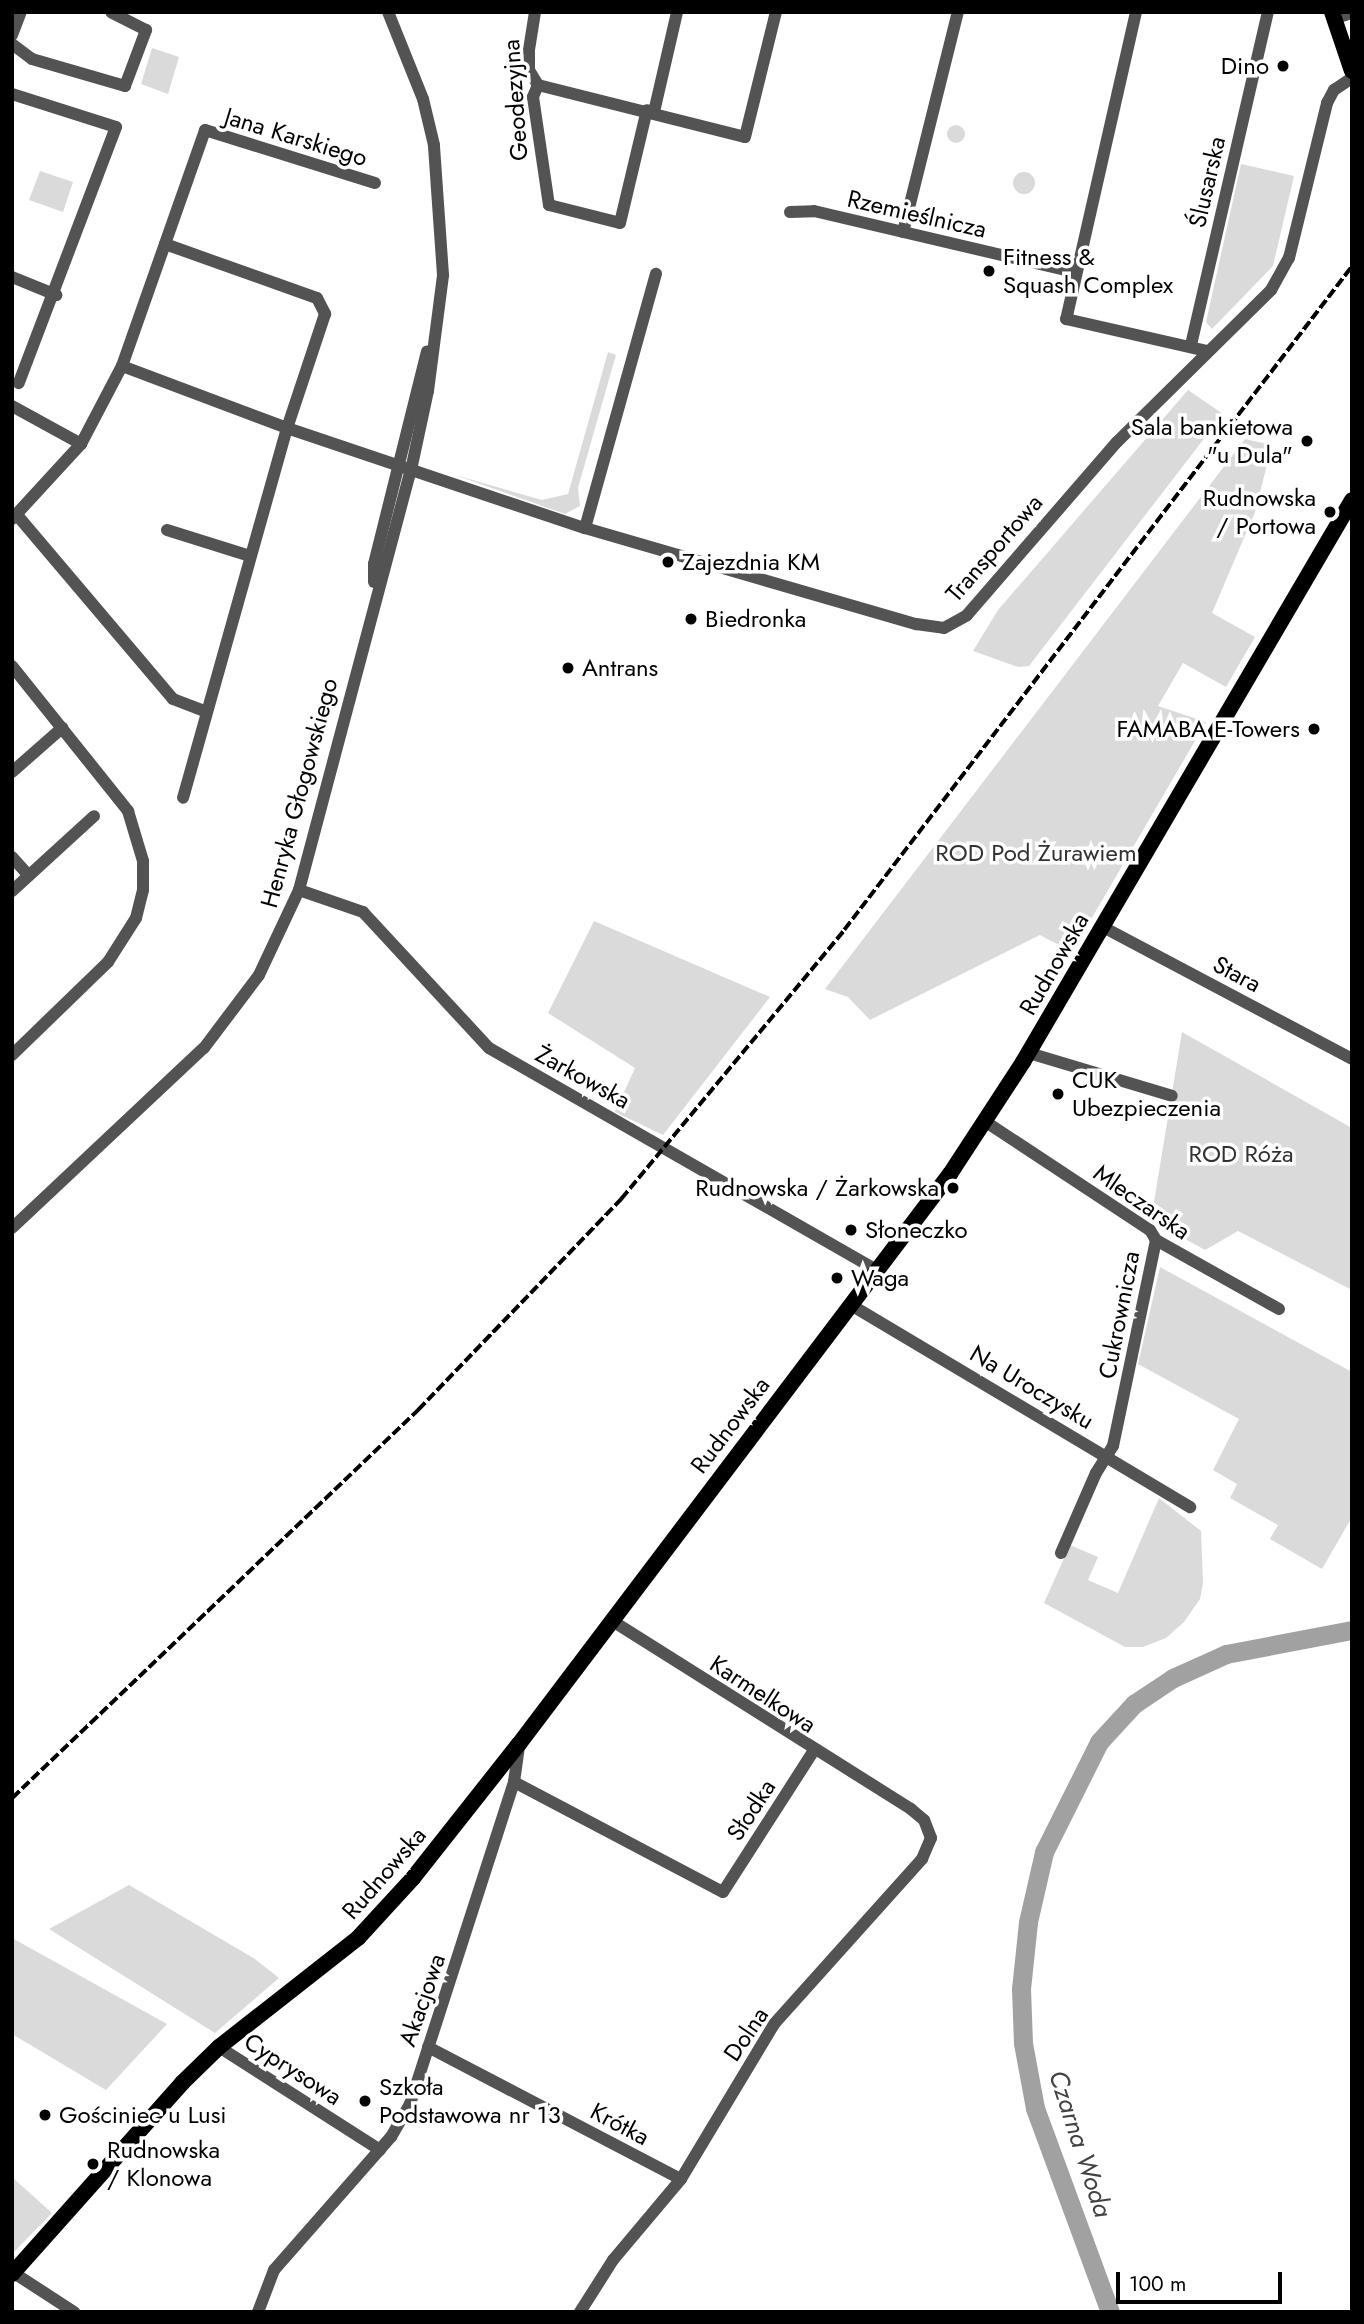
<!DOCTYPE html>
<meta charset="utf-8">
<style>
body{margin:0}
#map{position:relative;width:1364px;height:2324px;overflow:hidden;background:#fff;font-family:Jost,sans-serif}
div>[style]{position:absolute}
.green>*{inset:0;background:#dadada}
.round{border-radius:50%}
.river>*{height:19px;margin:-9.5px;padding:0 9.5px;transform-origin:9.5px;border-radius:9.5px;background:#a1a1a1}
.minor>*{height:12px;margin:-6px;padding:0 6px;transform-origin:6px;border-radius:6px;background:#535353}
.major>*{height:16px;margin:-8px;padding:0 8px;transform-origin:8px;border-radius:8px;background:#000}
.rail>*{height:3.5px;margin-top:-1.75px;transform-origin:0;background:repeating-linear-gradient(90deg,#000 0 10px,transparent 0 13.5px)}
.dots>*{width:19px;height:19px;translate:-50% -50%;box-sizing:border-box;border:4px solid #fff;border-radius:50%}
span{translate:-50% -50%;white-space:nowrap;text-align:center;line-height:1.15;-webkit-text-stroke:7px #fff;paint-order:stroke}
.poi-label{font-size:24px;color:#000}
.right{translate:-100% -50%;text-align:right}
.left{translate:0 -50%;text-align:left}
.street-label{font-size:24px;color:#000}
.park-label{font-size:24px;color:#313131}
.water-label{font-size:26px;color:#424242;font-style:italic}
.frame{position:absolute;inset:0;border:14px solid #000;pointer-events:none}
.scale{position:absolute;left:1116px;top:2272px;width:166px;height:32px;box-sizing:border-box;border:4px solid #000;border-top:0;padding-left:9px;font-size:21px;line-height:24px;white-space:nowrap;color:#000;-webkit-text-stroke:5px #fff;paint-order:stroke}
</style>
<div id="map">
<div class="green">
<i style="clip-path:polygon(152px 48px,179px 57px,168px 94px,141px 84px)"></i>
<i class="round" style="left:947px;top:125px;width:18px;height:18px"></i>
<i style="clip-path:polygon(1241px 164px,1294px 176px,1273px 266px,1212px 329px,1206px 322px)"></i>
<i style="clip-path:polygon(40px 171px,73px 182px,63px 212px,29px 200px)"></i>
<i class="round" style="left:1013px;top:172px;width:22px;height:22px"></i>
<i style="clip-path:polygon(608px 352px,616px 355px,578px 488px,580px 506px,565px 514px,455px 475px,542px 500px,568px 494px)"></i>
<i style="clip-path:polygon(1188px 390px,1223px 414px,1029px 666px,1018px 667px,973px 651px,998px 610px)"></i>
<i style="clip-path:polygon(1245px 439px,1272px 445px,1255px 512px,1212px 613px,1255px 637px,1226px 687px,1183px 663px,1158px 706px,1206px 722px,1072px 952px,1040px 935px,870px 1020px,848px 997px,825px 989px)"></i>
<i style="clip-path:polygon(594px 921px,770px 997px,663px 1135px,615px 1112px,635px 1068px,548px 1013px)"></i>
<i style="clip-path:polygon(1182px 1032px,1352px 1128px,1352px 1290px,1238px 1231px,1205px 1250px,1151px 1220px)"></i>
<i style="clip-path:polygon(1160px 1267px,1352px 1372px,1352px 1517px,1322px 1569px,1270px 1539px,1278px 1525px,1230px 1498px,1237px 1484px,1213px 1470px,1239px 1419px,1138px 1364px)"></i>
<i style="clip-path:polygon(1159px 1498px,1201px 1531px,1203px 1583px,1200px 1599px,1184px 1622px,1166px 1638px,1143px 1647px,1125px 1647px,1044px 1603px,1070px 1545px,1098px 1557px,1088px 1580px,1118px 1593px)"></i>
<i style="clip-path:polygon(129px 1885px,255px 1959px,279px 1978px,215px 2033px,49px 1929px)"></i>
<i style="clip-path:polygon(12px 1938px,167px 2024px,106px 2090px,12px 2034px)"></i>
<i style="clip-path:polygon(12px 2177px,52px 2213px,12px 2254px)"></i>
</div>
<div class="river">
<i style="left:1110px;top:2312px;width:217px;rotate:-110.2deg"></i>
<i style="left:1035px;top:2108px;width:66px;rotate:-100.5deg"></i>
<i style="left:1023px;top:2043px;width:54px;rotate:-92.1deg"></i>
<i style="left:1021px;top:1989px;width:67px;rotate:-84deg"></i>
<i style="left:1028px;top:1922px;width:72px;rotate:-77.1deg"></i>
<i style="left:1044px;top:1852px;width:123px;rotate:-63.4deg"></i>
<i style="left:1099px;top:1742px;width:52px;rotate:-47.4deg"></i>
<i style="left:1134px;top:1704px;width:47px;rotate:-33.7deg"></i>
<i style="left:1173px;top:1678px;width:58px;rotate:-24.4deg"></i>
<i style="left:1226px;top:1654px;width:128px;rotate:-10.8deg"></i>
</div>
<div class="minor">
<i style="left:535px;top:12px;width:39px;rotate:99deg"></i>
<i style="left:529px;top:51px;width:19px;rotate:90deg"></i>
<i style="left:529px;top:70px;width:17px;rotate:59deg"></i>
<i style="left:1136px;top:12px;width:315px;rotate:102.8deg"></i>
<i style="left:1066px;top:319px;width:145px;rotate:12.8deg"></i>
<i style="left:1333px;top:19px;width:20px;rotate:-18deg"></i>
<i style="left:12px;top:35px;width:25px;rotate:-69deg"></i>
<i style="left:12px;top:44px;width:25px;rotate:37deg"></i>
<i style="left:32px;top:59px;width:97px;rotate:16.2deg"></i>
<i style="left:125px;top:86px;width:60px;rotate:-69.4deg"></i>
<i style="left:146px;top:30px;width:39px;rotate:-153deg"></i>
<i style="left:538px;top:85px;width:213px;rotate:14.1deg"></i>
<i style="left:745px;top:137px;width:129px;rotate:-76.1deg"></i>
<i style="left:538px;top:85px;width:13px;rotate:113deg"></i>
<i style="left:533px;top:97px;width:109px;rotate:81.6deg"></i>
<i style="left:549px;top:205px;width:73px;rotate:14.2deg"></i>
<i style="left:620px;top:223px;width:116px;rotate:-76.6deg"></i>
<i style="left:12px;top:94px;width:109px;rotate:17.6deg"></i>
<i style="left:116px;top:127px;width:274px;rotate:110.8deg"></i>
<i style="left:654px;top:112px;width:103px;rotate:-77deg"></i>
<i style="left:790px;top:212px;width:24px;rotate:-2deg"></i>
<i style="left:814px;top:211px;width:268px;rotate:13.2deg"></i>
<i style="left:903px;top:232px;width:227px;rotate:-76deg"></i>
<i style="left:165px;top:244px;width:161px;rotate:19.6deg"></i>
<i style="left:317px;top:298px;width:18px;rotate:63deg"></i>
<i style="left:325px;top:314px;width:120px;rotate:108.4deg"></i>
<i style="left:287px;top:428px;width:384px;rotate:105.7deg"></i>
<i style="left:12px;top:277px;width:48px;rotate:22.2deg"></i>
<i style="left:1191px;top:345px;width:342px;rotate:-77deg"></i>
<i style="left:122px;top:366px;width:176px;rotate:20.6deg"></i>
<i style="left:287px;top:428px;width:314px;rotate:18.6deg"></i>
<i style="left:585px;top:528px;width:345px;rotate:16.2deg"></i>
<i style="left:916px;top:624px;width:28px;rotate:8deg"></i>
<i style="left:944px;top:628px;width:26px;rotate:-29deg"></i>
<i style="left:967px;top:615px;width:229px;rotate:-49.1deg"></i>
<i style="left:1117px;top:442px;width:216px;rotate:-44.6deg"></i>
<i style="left:1271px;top:290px;width:37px;rotate:-61deg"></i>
<i style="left:1289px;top:258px;width:160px;rotate:-76.2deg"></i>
<i style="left:1327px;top:103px;width:15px;rotate:-62deg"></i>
<i style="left:1334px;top:90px;width:22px;rotate:-34deg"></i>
<i style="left:12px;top:406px;width:79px;rotate:28.8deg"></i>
<i style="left:17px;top:515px;width:241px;rotate:49.7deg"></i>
<i style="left:173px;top:699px;width:36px;rotate:21deg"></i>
<i style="left:12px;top:519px;width:102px;rotate:-47.4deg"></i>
<i style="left:81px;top:444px;width:88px;rotate:-62.3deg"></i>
<i style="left:122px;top:366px;width:250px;rotate:-70.6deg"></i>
<i style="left:205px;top:130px;width:178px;rotate:17.3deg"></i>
<i style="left:585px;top:528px;width:264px;rotate:-74.4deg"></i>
<i style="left:167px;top:530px;width:87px;rotate:17.4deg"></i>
<i style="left:374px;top:582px;width:18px;rotate:-90deg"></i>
<i style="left:374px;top:564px;width:219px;rotate:-76deg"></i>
<i style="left:12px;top:666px;width:186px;rotate:51.3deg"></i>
<i style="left:128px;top:811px;width:52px;rotate:73.3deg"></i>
<i style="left:143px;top:861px;width:29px;rotate:90deg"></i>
<i style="left:143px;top:890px;width:29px;rotate:104deg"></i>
<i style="left:136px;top:918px;width:52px;rotate:122.5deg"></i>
<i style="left:108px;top:962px;width:134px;rotate:135.9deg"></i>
<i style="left:12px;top:772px;width:67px;rotate:-41.3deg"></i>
<i style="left:12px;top:857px;width:25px;rotate:48deg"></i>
<i style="left:299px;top:890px;width:68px;rotate:19deg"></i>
<i style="left:363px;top:912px;width:185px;rotate:47.2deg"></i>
<i style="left:489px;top:1048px;width:446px;rotate:29.8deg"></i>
<i style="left:12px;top:891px;width:111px;rotate:-42.4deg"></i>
<i style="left:1103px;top:927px;width:282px;rotate:27.9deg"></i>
<i style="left:1029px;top:1053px;width:149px;rotate:16.7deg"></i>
<i style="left:986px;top:1122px;width:196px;rotate:33.4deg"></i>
<i style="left:1150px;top:1230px;width:12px;rotate:59deg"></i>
<i style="left:1156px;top:1240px;width:141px;rotate:29.3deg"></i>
<i style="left:12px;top:1228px;width:263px;rotate:-43.2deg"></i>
<i style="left:204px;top:1048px;width:91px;rotate:-53deg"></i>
<i style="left:259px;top:975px;width:94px;rotate:-64.8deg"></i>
<i style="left:299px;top:890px;width:435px;rotate:-75.1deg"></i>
<i style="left:411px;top:470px;width:81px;rotate:-77.9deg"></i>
<i style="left:428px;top:391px;width:117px;rotate:-82.6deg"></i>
<i style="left:443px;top:275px;width:130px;rotate:-94deg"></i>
<i style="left:434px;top:145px;width:47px;rotate:-103.4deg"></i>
<i style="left:423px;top:99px;width:94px;rotate:-111.9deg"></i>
<i style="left:851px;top:1305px;width:395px;rotate:30.8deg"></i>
<i style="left:1061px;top:1553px;width:87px;rotate:-66.4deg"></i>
<i style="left:1096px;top:1473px;width:32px;rotate:-58deg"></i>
<i style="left:1113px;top:1446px;width:210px;rotate:-78.2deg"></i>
<i style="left:514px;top:1782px;width:236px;rotate:27.8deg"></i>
<i style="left:723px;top:1892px;width:166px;rotate:-57.3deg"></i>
<i style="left:219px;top:2047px;width:191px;rotate:32.6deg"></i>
<i style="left:428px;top:2047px;width:285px;rotate:27.6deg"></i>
<i style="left:14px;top:2273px;width:72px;rotate:33deg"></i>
<i style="left:258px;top:2312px;width:45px;rotate:-69.1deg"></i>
<i style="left:274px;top:2270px;width:177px;rotate:-48.7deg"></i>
<i style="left:391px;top:2137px;width:38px;rotate:-60deg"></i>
<i style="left:410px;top:2104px;width:338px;rotate:-72.1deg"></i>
<i style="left:514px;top:1782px;width:37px;rotate:-82deg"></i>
<i style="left:580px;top:2312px;width:62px;rotate:-57.6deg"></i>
<i style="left:613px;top:2260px;width:106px;rotate:-50deg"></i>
<i style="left:681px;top:2179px;width:181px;rotate:-59deg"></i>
<i style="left:774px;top:2024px;width:222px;rotate:-48.1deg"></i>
<i style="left:922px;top:1859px;width:23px;rotate:-67deg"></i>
<i style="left:931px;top:1838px;width:19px;rotate:-111deg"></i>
<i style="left:924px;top:1820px;width:17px;rotate:-140deg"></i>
<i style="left:911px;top:1809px;width:353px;rotate:-147.8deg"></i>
</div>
<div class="major">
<i style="left:1332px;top:12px;width:62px;rotate:71.3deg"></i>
<i style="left:12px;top:2274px;width:256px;rotate:-48.3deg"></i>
<i style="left:182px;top:2083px;width:52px;rotate:-44.2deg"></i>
<i style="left:219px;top:2047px;width:177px;rotate:-38.1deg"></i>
<i style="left:358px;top:1938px;width:81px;rotate:-47.5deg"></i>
<i style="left:413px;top:1878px;width:171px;rotate:-51.7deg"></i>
<i style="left:519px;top:1744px;width:715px;rotate:-52.91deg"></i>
<i style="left:950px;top:1174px;width:134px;rotate:-56.9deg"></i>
<i style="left:1023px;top:1062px;width:651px;rotate:-59.65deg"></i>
</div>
<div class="rail">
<i style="left:12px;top:1798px;width:562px;rotate:-43.7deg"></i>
<i style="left:418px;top:1410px;width:293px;rotate:-46.1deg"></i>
<i style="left:621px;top:1199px;width:349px;rotate:-50.3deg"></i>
<i style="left:844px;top:930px;width:836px;rotate:-52.58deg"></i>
</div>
<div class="dots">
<i style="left:1283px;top:66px;background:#000"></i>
<i style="left:989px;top:271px;background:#000"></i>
<i style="left:1307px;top:441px;background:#000"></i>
<i style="left:1330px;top:512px;background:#000"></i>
<i style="left:668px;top:562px;background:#000"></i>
<i style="left:691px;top:619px;background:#000"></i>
<i style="left:568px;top:668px;background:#000"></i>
<i style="left:1314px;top:729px;background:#000"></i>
<i style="left:1058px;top:1094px;background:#000"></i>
<i style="left:953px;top:1188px;background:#000"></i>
<i style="left:851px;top:1230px;background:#000"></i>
<i style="left:837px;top:1278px;background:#000"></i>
<i style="left:365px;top:2101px;background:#000"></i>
<i style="left:45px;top:2115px;background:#000"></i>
<i style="left:93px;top:2164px;background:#000"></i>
</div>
<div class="poi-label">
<span class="right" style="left:1269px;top:66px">Dino</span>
<span class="left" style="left:1003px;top:271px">Fitness &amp;<br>Squash Complex</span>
<span class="right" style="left:1293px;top:441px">Sala bankietowa<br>"u Dula"</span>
<span class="right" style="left:1316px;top:512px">Rudnowska<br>/ Portowa</span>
<span class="left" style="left:682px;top:562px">Zajezdnia KM</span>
<span class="left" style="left:705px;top:619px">Biedronka</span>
<span class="left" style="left:582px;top:668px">Antrans</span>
<span class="right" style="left:1300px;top:729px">FAMABA E-Towers</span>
<span class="left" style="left:1072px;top:1094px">CUK<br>Ubezpieczenia</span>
<span class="right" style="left:939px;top:1188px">Rudnowska / Żarkowska</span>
<span class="left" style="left:865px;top:1230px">Słoneczko</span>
<span class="left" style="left:851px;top:1278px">Waga</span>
<span class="left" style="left:379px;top:2101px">Szkoła<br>Podstawowa nr 13</span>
<span class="left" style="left:59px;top:2115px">Gościniec u Lusi</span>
<span class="left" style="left:107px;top:2164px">Rudnowska<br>/ Klonowa</span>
</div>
<div class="street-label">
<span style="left:515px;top:100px;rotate:-94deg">Geodezyjna</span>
<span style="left:296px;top:137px;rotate:17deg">Jana Karskiego</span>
<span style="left:1207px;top:182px;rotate:-77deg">Ślusarska</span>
<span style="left:917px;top:214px;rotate:13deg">Rzemieślnicza</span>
<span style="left:994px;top:548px;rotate:-49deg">Transportowa</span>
<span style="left:299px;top:793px;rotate:-75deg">Henryka Głogowskiego</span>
<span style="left:1054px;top:964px;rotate:-60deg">Rudnowska</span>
<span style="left:1237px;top:974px;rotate:28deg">Stara</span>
<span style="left:583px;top:1077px;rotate:29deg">Żarkowska</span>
<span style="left:1142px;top:1202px;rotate:35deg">Mleczarska</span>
<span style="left:1119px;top:1315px;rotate:-79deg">Cukrownicza</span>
<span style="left:1032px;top:1387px;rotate:31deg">Na Uroczysku</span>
<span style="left:730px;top:1425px;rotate:-53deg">Rudnowska</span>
<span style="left:763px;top:1694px;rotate:33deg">Karmelkowa</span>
<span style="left:751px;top:1810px;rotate:-57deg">Słodka</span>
<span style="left:384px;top:1873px;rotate:-49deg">Rudnowska</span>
<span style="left:422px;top:2000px;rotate:-71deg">Akacjowa</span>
<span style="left:746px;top:2034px;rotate:-56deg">Dolna</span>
<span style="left:293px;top:2069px;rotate:33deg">Cyprysowa</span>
<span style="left:620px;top:2124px;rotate:28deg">Krótka</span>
</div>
<div class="park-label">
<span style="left:1036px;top:853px">ROD Pod Żurawiem</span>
<span style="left:1241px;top:1154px">ROD Róża</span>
</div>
<div class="water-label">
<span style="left:1080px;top:2144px;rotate:72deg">Czarna Woda</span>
</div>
<div class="frame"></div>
<div class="scale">100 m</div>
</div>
